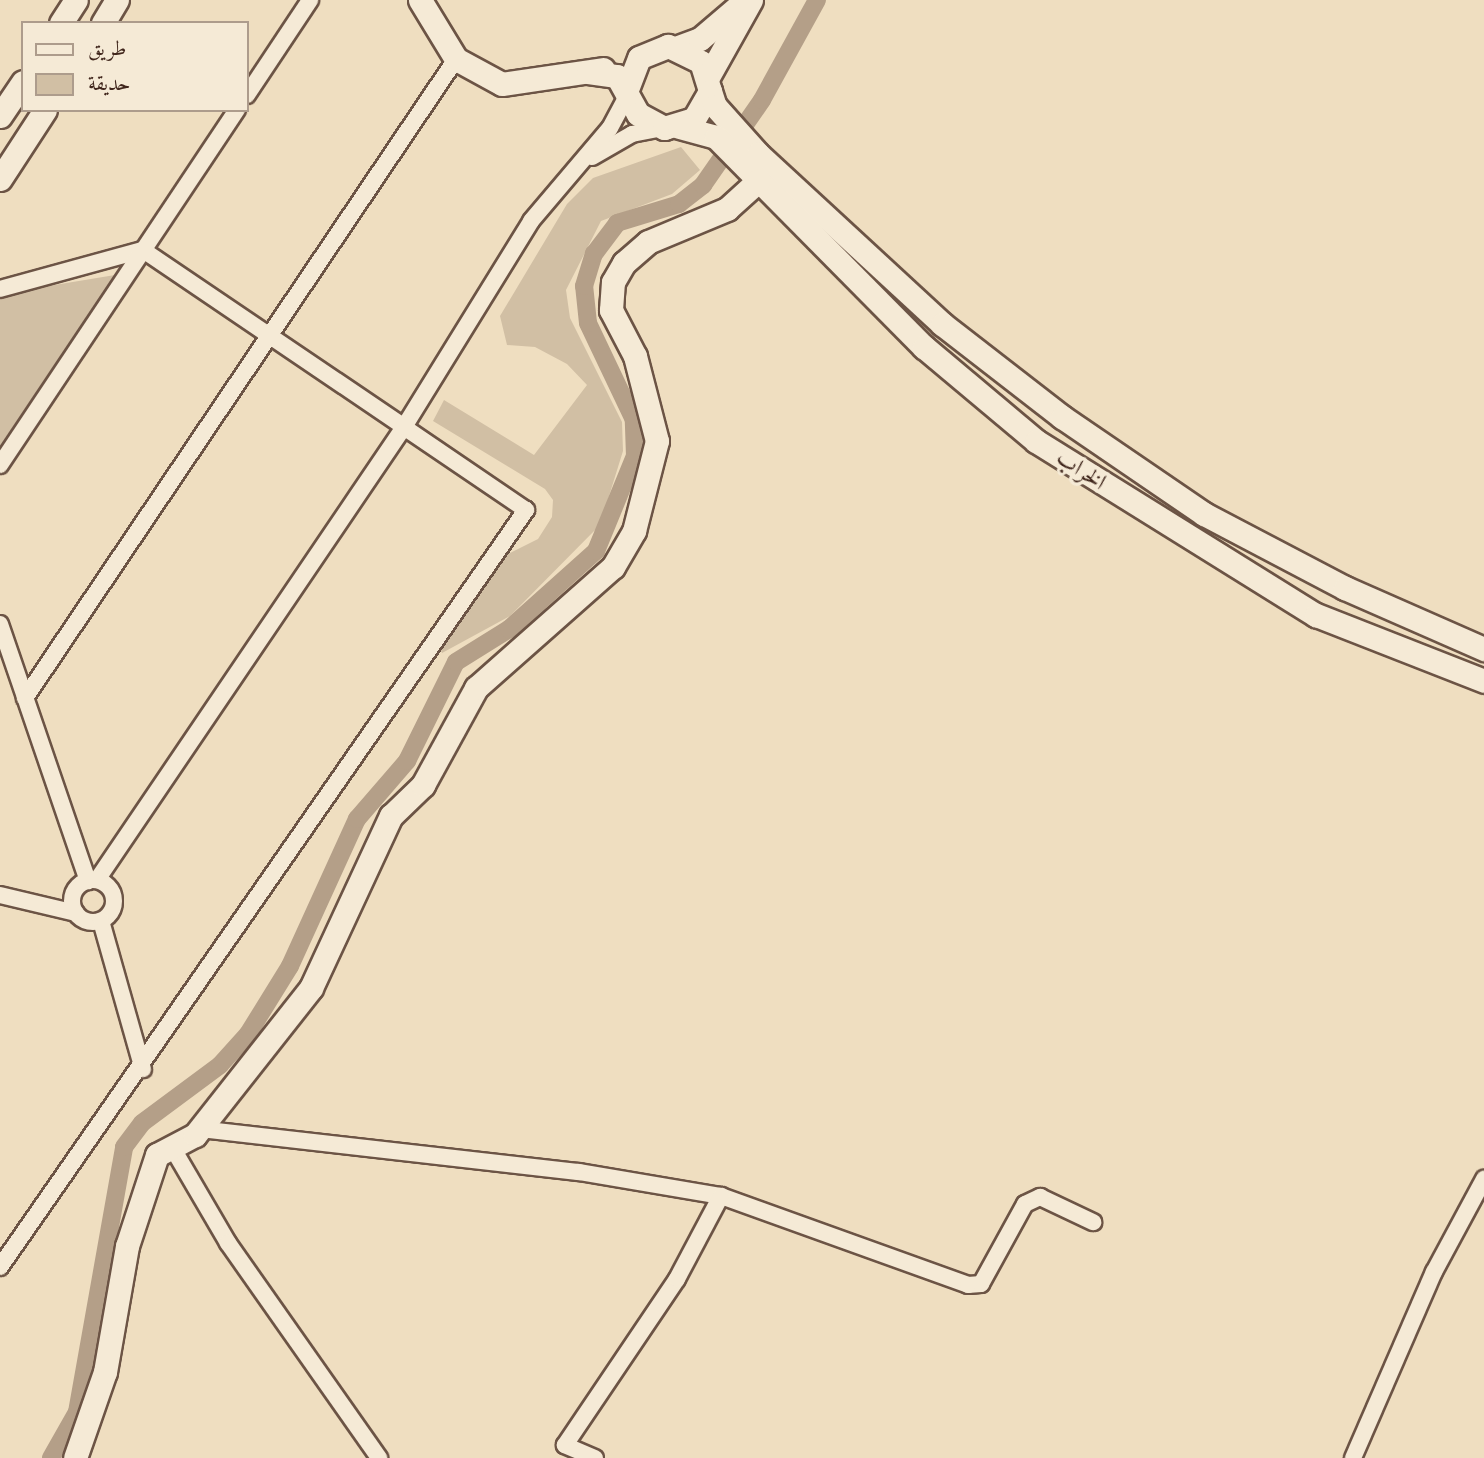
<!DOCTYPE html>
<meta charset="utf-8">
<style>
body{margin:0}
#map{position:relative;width:1484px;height:1458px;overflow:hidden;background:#efdec0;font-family:"IM FELL Double Pica",Amiri,serif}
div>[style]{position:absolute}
.green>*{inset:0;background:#d1bfa4}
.canal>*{height:18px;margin:-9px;padding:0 9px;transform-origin:9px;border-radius:9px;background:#b49f88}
.roads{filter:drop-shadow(2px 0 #6c5445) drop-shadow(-2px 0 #6c5445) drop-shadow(0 2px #6c5445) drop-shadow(0 -2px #6c5445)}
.street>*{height:16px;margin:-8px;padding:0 8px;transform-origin:8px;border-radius:8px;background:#f5ead6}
.street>.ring{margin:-8px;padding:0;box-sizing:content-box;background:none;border:16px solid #f5ead6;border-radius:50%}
.secondary>*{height:23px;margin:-11.5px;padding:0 11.5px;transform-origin:11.5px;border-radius:11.5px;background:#f5ead6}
span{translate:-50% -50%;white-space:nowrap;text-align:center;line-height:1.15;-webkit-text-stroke:7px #f5ead6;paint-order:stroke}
.street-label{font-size:23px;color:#40261c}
.legend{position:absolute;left:21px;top:21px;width:228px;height:91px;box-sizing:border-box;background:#f5ead6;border:2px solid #ad9c8c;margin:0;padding:9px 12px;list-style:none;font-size:21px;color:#40261c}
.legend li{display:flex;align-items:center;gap:14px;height:35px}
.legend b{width:35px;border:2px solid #ad9c8c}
</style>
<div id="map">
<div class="green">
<i style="clip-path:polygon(681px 147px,700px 170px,672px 194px,601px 221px,566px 290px,570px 318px,622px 422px,623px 451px,600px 525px,510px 616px,442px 653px,439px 646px,498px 559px,538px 539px,552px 517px,553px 500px,545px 489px,433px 421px,444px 400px,534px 455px,587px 385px,567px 364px,535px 347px,507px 345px,500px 316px,567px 204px,593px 178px)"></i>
<i style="clip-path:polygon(115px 275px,0 446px,0 294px)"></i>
</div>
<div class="canal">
<i style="left:51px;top:1458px;width:53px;rotate:-60.5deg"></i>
<i style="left:77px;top:1412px;width:269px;rotate:-79.9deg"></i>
<i style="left:124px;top:1147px;width:30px;rotate:-53deg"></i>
<i style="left:142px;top:1123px;width:97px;rotate:-36.6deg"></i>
<i style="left:220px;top:1065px;width:42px;rotate:-47.9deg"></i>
<i style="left:248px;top:1034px;width:80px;rotate:-58.3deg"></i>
<i style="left:290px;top:966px;width:162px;rotate:-65.5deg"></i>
<i style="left:357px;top:819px;width:77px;rotate:-49.2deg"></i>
<i style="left:407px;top:761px;width:110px;rotate:-63.7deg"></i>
<i style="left:456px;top:662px;width:62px;rotate:-31.9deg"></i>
<i style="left:509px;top:629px;width:117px;rotate:-41.9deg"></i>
<i style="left:596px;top:551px;width:103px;rotate:-67.7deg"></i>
<i style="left:635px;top:456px;width:36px;rotate:-92deg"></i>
<i style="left:634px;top:420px;width:107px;rotate:-115.4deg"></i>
<i style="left:588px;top:323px;width:37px;rotate:-96deg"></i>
<i style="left:584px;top:286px;width:34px;rotate:-73deg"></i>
<i style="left:594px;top:254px;width:39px;rotate:-53deg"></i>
<i style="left:617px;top:223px;width:65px;rotate:-17deg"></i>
<i style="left:679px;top:204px;width:31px;rotate:-38deg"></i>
<i style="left:703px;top:185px;width:103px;rotate:-55.2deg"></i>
<i style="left:762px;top:100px;width:114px;rotate:-61.2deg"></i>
</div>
<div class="roads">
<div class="street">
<i style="left:247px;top:95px;width:114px;rotate:-56.4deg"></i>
<i style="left:592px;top:157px;width:46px;rotate:-29.9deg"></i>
<i style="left:632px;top:134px;width:33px;rotate:-11deg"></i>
<i style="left:0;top:289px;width:148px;rotate:-15.3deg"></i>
<i style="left:143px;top:250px;width:315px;rotate:34.1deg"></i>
<i style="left:404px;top:427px;width:547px;rotate:124.13deg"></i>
<i style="left:0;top:465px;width:427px;rotate:-56.3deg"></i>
<i style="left:0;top:624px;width:272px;rotate:71.1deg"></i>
<i style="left:25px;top:698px;width:771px;rotate:-56deg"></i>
<i class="ring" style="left:72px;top:880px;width:26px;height:26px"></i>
<i style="left:0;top:895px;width:78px;rotate:13.3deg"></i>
<i style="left:101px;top:921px;width:154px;rotate:74.2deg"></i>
<i style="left:200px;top:1129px;width:381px;rotate:6.5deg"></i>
<i style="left:579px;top:1172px;width:144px;rotate:9.6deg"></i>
<i style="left:721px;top:1196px;width:263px;rotate:19.8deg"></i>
<i style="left:968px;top:1285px;width:13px;rotate:-4deg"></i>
<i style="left:981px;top:1284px;width:91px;rotate:-61.2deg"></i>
<i style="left:1025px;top:1204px;width:17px;rotate:-25deg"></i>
<i style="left:1040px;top:1197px;width:59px;rotate:25.3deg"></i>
<i style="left:172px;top:1147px;width:111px;rotate:59.7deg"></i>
<i style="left:228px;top:1243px;width:263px;rotate:54.9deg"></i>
<i style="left:0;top:1267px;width:922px;rotate:-55.21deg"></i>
<i style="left:526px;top:510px;width:148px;rotate:-145.8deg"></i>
<i style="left:404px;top:427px;width:242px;rotate:-58.3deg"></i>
<i style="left:531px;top:221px;width:122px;rotate:-49.7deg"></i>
<i style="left:610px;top:128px;width:38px;rotate:-62deg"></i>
<i style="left:595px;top:1458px;width:33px;rotate:-157deg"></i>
<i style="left:565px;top:1445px;width:200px;rotate:-56deg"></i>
<i style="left:677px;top:1279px;width:94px;rotate:-62.1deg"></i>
<i style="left:1353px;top:1458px;width:203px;rotate:-66.5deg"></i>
<i style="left:1434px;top:1272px;width:106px;rotate:-61.7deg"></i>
</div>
<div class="secondary">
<i style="left:420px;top:0;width:69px;rotate:58.6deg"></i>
<i style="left:456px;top:59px;width:52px;rotate:28.5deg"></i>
<i style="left:502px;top:84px;width:102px;rotate:-8.4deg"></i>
<i style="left:61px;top:23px;width:27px;rotate:-57deg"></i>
<i style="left:103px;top:23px;width:27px;rotate:-59deg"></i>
<i style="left:678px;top:47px;width:23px;rotate:-20deg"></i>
<i style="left:700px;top:39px;width:52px;rotate:-40.4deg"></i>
<i style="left:588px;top:72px;width:29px;rotate:8deg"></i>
<i style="left:617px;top:76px;width:43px;rotate:61.1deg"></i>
<i style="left:638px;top:114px;width:30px;rotate:28deg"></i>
<i style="left:664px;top:128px;width:31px;rotate:-17deg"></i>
<i style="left:694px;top:119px;width:32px;rotate:-60deg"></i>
<i style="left:710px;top:91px;width:30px;rotate:-107deg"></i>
<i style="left:701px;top:62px;width:37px;rotate:-154deg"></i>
<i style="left:668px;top:46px;width:31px;rotate:158deg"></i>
<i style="left:639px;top:58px;width:31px;rotate:111deg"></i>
<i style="left:708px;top:77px;width:88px;rotate:-60.8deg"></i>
<i style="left:710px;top:91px;width:16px;rotate:72deg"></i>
<i style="left:715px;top:106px;width:64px;rotate:48.1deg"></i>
<i style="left:758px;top:154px;width:251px;rotate:42.7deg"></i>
<i style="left:942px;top:324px;width:152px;rotate:37.8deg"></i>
<i style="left:1062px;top:417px;width:172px;rotate:34.3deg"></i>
<i style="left:1204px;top:514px;width:159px;rotate:27.7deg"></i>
<i style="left:1345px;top:588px;width:152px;rotate:23.7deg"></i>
<i style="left:0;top:116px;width:41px;rotate:-55.9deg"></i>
<i style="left:679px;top:127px;width:38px;rotate:15deg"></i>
<i style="left:716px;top:137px;width:296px;rotate:45.3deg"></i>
<i style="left:924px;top:347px;width:146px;rotate:40deg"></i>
<i style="left:1036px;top:441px;width:330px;rotate:31.9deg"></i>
<i style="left:1316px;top:615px;width:180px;rotate:21.4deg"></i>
<i style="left:0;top:179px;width:82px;rotate:-56.9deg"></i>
<i style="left:75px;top:1458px;width:91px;rotate:-70.8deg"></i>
<i style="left:105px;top:1372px;width:128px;rotate:-80.1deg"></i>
<i style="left:127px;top:1246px;width:96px;rotate:-71.8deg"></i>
<i style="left:157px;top:1155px;width:43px;rotate:-27.8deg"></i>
<i style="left:195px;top:1135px;width:187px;rotate:-51.7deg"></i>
<i style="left:311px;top:988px;width:190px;rotate:-65.1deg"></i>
<i style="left:391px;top:816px;width:45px;rotate:-44.1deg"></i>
<i style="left:423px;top:785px;width:111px;rotate:-61.3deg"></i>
<i style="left:476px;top:688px;width:183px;rotate:-41.5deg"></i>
<i style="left:613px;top:567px;width:42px;rotate:-59.7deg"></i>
<i style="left:634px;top:531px;width:93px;rotate:-75.7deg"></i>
<i style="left:657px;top:441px;width:88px;rotate:-104.5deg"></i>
<i style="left:635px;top:356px;width:52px;rotate:-117.6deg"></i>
<i style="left:611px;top:310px;width:28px;rotate:-86deg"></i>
<i style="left:613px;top:282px;width:22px;rotate:-60deg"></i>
<i style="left:624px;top:263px;width:32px;rotate:-41deg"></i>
<i style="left:648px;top:242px;width:86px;rotate:-22.7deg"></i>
<i style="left:727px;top:209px;width:43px;rotate:-42.2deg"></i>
</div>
</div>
<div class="street-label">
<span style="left:1081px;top:470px;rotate:33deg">الخراب</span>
</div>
<ul class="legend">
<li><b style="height:9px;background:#f5ead6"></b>طريق</li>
<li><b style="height:19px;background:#d1bfa4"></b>حديقة</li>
</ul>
</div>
